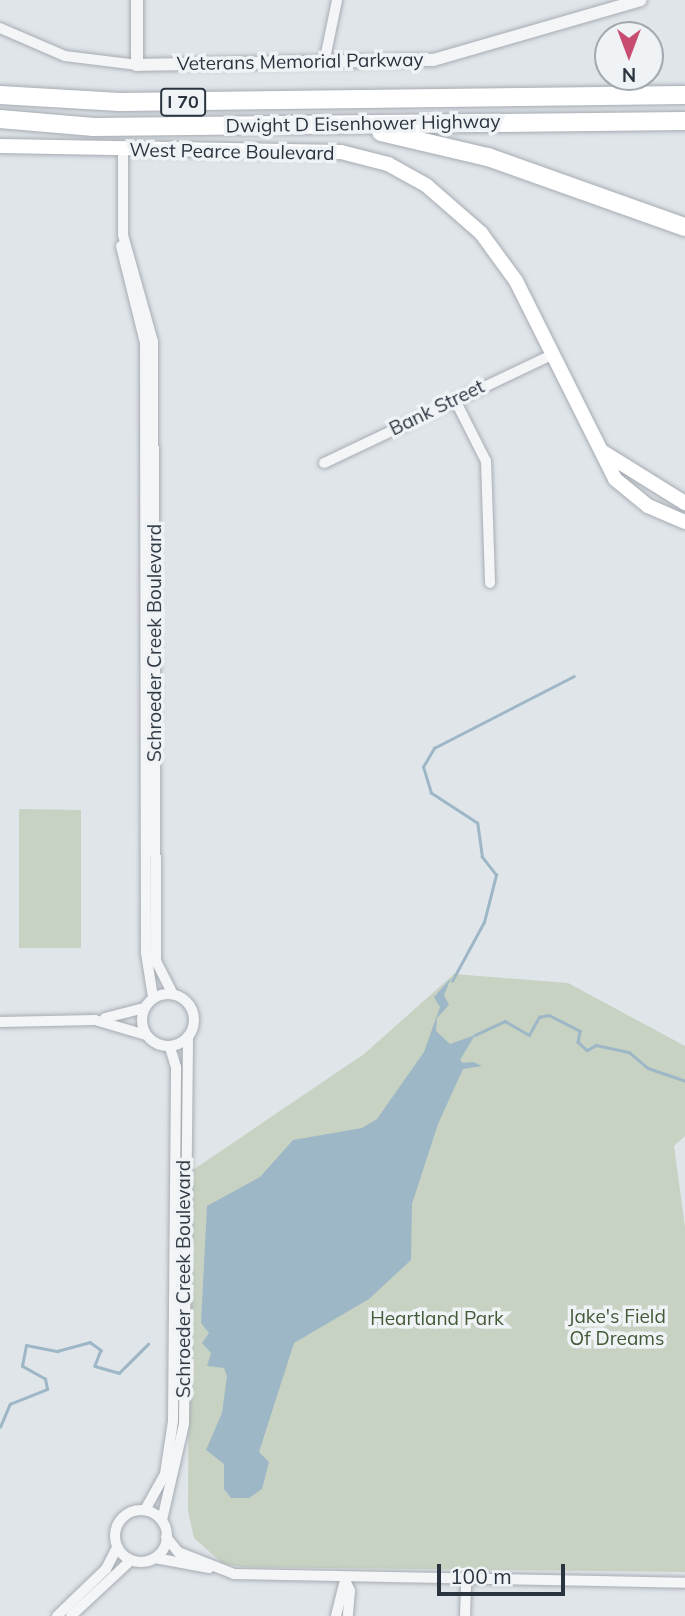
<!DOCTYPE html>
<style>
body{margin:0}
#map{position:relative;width:685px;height:1616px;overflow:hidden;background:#e0e5e9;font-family:Mulish,sans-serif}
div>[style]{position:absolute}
.green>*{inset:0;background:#c8d2c2}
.water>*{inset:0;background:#9db7c7}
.stream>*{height:2.5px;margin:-1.25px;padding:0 1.25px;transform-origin:1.25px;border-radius:1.25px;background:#9db7c7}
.roads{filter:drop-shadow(0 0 2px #a6acb3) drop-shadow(0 0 2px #a6acb3)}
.minor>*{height:10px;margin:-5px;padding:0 5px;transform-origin:5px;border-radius:5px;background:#f3f5f7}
.minor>.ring{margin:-5px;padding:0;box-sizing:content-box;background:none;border:10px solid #f3f5f7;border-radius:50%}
.tertiary>*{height:12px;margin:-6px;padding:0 6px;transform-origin:6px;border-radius:6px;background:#f3f5f7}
.secondary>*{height:14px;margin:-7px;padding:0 7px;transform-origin:7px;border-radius:7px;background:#fff}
.motorway>*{height:18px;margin:-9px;padding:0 9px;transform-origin:9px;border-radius:9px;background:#fff}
span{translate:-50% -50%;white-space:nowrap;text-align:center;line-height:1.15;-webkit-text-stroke:7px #f0f3f6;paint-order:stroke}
.shield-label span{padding:2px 5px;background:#f0f3f6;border:2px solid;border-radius:5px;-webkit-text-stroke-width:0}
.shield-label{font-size:18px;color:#2a343f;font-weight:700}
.street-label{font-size:19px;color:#2a343f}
.park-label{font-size:19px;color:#435a38}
.north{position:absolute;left:594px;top:21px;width:70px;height:70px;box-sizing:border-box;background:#f0f3f6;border:2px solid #a1a7ad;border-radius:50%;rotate:180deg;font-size:19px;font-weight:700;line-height:28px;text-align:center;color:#2a343f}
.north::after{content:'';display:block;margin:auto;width:24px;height:32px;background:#c74c6f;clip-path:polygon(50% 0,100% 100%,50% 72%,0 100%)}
.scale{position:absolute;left:437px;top:1564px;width:128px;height:32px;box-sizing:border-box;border:4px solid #2a343f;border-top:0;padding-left:9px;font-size:21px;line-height:24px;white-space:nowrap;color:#2a343f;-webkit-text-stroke:5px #f0f3f6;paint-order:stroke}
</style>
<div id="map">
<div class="green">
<i style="clip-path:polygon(19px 809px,81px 810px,81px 948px,19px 948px)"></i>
<i style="clip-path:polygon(454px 974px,568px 983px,685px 1046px,685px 1136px,674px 1146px,685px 1227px,685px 1572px,241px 1567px,222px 1563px,194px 1538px,188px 1511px,190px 1172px,364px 1054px)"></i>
</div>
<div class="water">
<i style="clip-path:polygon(451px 978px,444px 995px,449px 1005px,437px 1018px,436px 1031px,450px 1044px,475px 1035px,460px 1060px,463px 1063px,473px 1062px,482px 1066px,463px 1069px,438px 1124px,412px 1204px,411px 1260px,369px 1299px,294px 1343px,259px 1452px,269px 1462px,262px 1489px,249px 1498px,231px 1498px,224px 1489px,224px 1464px,206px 1450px,222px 1413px,227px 1376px,224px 1368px,207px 1366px,211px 1353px,202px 1343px,209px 1333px,201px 1323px,207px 1206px,260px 1177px,293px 1140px,362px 1128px,377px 1119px,424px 1052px,440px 1007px,434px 997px)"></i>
</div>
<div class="stream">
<i style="left:452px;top:981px;width:67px;rotate:-61.5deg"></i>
<i style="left:484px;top:922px;width:49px;rotate:-75.7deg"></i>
<i style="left:496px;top:875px;width:23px;rotate:-128deg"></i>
<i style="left:482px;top:857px;width:34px;rotate:-98deg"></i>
<i style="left:477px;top:823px;width:55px;rotate:-146.9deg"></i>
<i style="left:431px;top:793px;width:27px;rotate:-107deg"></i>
<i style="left:423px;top:767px;width:22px;rotate:-60deg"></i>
<i style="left:434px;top:748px;width:157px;rotate:-27.2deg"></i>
<i style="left:475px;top:1035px;width:33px;rotate:-25deg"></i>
<i style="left:505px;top:1021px;width:28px;rotate:30deg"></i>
<i style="left:529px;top:1035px;width:21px;rotate:-61deg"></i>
<i style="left:539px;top:1017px;width:10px;rotate:-11deg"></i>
<i style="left:549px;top:1015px;width:35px;rotate:27deg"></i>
<i style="left:580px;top:1031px;width:11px;rotate:100deg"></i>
<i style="left:578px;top:1042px;width:12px;rotate:42deg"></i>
<i style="left:587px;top:1050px;width:10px;rotate:-29deg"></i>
<i style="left:596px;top:1045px;width:34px;rotate:12deg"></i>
<i style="left:629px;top:1052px;width:25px;rotate:40deg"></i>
<i style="left:648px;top:1068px;width:39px;rotate:19deg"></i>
<i style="left:0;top:1427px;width:25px;rotate:-67deg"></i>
<i style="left:10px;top:1404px;width:40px;rotate:-22deg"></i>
<i style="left:47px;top:1389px;width:10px;rotate:-101deg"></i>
<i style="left:45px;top:1379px;width:26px;rotate:-151deg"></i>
<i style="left:22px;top:1366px;width:21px;rotate:-79deg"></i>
<i style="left:26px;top:1345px;width:32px;rotate:11deg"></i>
<i style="left:57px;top:1351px;width:34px;rotate:-15deg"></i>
<i style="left:90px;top:1342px;width:14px;rotate:36deg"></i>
<i style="left:101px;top:1350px;width:17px;rotate:111deg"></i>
<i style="left:95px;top:1366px;width:25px;rotate:16deg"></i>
<i style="left:119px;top:1373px;width:41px;rotate:-45deg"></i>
</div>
<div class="roads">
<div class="minor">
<i style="left:0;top:28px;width:71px;rotate:23.3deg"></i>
<i style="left:65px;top:56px;width:73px;rotate:7.1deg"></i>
<i style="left:324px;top:63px;width:64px;rotate:-78.3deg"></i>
<i style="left:123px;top:150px;width:85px;rotate:90deg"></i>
<i style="left:123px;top:235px;width:111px;rotate:74.3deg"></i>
<i style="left:153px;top:342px;width:619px;rotate:89.72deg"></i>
<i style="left:156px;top:961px;width:37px;rotate:63deg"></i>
<i style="left:121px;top:246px;width:100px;rotate:76.1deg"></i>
<i style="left:145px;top:343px;width:610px;rotate:89.91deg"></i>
<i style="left:146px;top:953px;width:45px;rotate:81deg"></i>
<i style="left:455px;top:400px;width:68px;rotate:63.1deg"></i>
<i style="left:486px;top:461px;width:122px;rotate:88.1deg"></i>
<i style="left:324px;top:463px;width:251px;rotate:-25.4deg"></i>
<i class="ring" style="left:142px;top:994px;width:42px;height:42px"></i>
<i style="left:105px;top:1018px;width:40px;rotate:-14.4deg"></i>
<i style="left:0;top:1022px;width:95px;rotate:-1.2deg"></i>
<i style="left:95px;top:1020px;width:53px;rotate:16.4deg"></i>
<i style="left:145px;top:1510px;width:41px;rotate:-60.9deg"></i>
<i style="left:165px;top:1474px;width:54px;rotate:-81.4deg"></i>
<i style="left:173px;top:1421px;width:354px;rotate:-89.5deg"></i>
<i style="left:176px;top:1067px;width:21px;rotate:-107deg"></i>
<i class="ring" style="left:115px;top:1510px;width:42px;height:42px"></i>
<i style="left:162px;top:1520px;width:98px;rotate:-77.1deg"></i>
<i style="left:184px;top:1424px;width:388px;rotate:-89.4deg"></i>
<i style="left:166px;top:1537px;width:19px;rotate:51deg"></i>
<i style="left:178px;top:1552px;width:60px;rotate:21.4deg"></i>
<i style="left:234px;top:1574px;width:451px;rotate:1.1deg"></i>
<i style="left:155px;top:1558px;width:55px;rotate:10.5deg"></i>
<i style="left:344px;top:1578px;width:14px;rotate:65deg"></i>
<i style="left:350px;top:1591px;width:25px;rotate:95deg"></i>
<i style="left:57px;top:1616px;width:68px;rotate:-43.8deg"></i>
<i style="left:106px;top:1569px;width:25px;rotate:-63deg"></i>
<i style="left:71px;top:1616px;width:81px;rotate:-43deg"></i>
<i style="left:336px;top:1616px;width:33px;rotate:-76deg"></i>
<i style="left:465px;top:1616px;width:35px;rotate:-88deg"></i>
</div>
<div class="tertiary">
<i style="left:137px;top:0;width:65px;rotate:90deg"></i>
<i style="left:137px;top:65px;width:296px;rotate:-1deg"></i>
<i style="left:433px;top:60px;width:216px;rotate:-16.1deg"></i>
</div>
<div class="secondary">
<i style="left:0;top:146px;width:341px;rotate:1deg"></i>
<i style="left:341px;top:152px;width:49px;rotate:14.3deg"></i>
<i style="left:388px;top:164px;width:43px;rotate:28.9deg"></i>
<i style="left:426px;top:185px;width:73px;rotate:41.1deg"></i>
<i style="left:481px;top:233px;width:59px;rotate:53.9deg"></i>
<i style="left:516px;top:281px;width:221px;rotate:63.4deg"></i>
<i style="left:615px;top:479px;width:43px;rotate:39.3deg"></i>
<i style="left:648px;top:506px;width:40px;rotate:23.4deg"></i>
<i style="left:603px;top:452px;width:97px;rotate:31.9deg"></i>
</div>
<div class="motorway">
<i style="left:0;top:95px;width:120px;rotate:3.3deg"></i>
<i style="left:120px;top:102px;width:565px;rotate:-0.71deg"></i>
<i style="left:0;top:119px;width:94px;rotate:4.9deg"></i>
<i style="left:94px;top:127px;width:591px;rotate:-0.58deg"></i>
<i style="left:381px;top:132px;width:110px;rotate:13.2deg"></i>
<i style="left:488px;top:157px;width:209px;rotate:19.6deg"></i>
</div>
</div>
<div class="shield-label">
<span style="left:183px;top:102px">I 70</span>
</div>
<div class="street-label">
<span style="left:300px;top:62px;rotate:-1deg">Veterans Memorial Parkway</span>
<span style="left:363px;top:124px;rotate:-1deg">Dwight D Eisenhower Highway</span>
<span style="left:232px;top:152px;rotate:1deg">West Pearce Boulevard</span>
<span style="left:437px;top:408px;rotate:-26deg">Bank Street</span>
<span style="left:155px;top:643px;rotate:-90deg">Schroeder Creek Boulevard</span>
<span style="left:184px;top:1279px;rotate:-90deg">Schroeder Creek Boulevard</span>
</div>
<div class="park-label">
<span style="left:617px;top:1328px">Jake's Field<br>Of Dreams</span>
<span style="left:437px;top:1319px">Heartland Park</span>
</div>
<div class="north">N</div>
<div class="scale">100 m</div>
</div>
